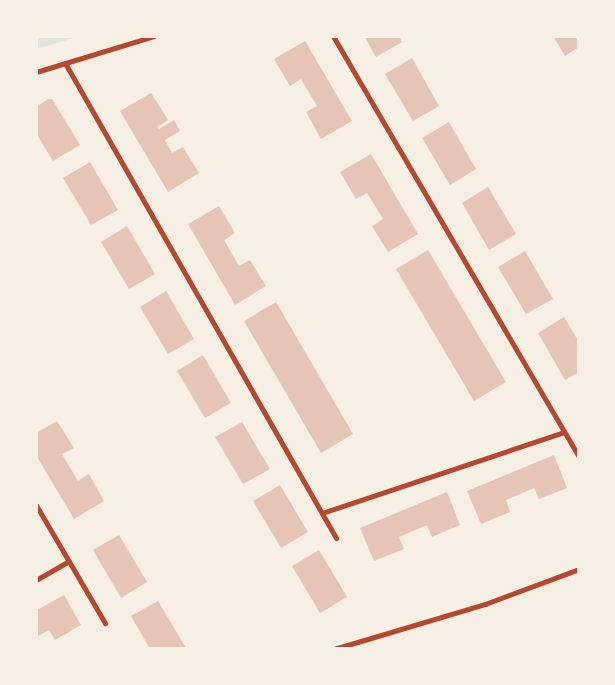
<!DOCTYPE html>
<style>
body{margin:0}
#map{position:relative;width:615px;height:685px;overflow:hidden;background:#f6efe4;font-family:"Alegreya Sans",sans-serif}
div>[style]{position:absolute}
.green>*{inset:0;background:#e2e4dc}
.building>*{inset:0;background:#e6c5b7}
.minor>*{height:5px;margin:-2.5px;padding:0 2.5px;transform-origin:2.5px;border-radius:2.5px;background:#b5482f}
span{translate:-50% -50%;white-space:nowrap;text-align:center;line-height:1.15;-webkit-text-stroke:5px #f6efe4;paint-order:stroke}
.frame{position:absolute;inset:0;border:38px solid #f6efe4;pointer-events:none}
</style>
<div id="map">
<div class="green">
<i style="clip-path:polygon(36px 36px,81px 36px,36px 49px)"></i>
</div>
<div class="building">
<i style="clip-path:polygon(364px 36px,399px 36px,402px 42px,376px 57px)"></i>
<i style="clip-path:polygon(553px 36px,579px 36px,579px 47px,565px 56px)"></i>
<i style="clip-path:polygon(305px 41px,352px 121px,321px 139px,306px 112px,317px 106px,301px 79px,290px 86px,274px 59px)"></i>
<i style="clip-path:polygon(412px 58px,439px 106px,413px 121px,385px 74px)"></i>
<i style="clip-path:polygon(151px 93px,168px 120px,157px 127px,159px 129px,174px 120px,180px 131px,165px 140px,172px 153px,183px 147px,199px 173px,168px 192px,120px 111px)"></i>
<i style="clip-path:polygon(48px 99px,52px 99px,80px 145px,53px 161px,36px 133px,36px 107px)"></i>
<i style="clip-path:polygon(449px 122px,476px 169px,450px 185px,422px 138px)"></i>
<i style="clip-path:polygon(371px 154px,418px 234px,388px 252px,372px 226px,383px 219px,367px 193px,356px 199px,340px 172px)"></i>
<i style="clip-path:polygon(90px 162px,118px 210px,91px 225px,63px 178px)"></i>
<i style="clip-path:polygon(488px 187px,516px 234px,489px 250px,462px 203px)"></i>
<i style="clip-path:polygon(219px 206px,235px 233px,224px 240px,239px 266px,250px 260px,266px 286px,235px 305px,188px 224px)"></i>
<i style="clip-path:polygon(127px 226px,155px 274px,129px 289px,101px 242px)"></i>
<i style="clip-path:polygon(428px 250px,506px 382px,474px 401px,396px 269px)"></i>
<i style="clip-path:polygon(525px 251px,553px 299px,526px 314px,498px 267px)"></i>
<i style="clip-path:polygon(166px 291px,194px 339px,168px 354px,140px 307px)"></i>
<i style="clip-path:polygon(276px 302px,353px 434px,321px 453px,244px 321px)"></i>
<i style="clip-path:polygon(564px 317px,579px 342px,579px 372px,565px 380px,538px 333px)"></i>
<i style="clip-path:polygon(203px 355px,231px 403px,205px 418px,177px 371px)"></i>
<i style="clip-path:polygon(57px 421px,74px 448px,62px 454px,78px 481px,89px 474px,104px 501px,74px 519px,36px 455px,36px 433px)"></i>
<i style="clip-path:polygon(242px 422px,270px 469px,243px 484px,215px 437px)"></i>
<i style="clip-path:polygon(554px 455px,567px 488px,539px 499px,534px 488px,506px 500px,510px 512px,481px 524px,467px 491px)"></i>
<i style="clip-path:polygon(280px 485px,308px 532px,281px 548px,253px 501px)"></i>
<i style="clip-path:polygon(447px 492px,460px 525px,432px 537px,427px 525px,399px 537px,404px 549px,374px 561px,360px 528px)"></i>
<i style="clip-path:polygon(119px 535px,147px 582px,121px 598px,93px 550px)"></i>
<i style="clip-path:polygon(319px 550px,347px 597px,320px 613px,292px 566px)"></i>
<i style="clip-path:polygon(64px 595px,81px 625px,55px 640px,49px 630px,36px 637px,37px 610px)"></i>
<i style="clip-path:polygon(158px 601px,186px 648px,185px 649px,150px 649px,131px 616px)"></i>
</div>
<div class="minor">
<i style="left:333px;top:36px;width:488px;rotate:59.7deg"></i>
<i style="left:65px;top:63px;width:547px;rotate:60.29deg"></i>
<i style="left:36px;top:72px;width:123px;rotate:-17deg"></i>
<i style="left:36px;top:505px;width:137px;rotate:59.7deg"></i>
<i style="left:322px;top:513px;width:255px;rotate:-18.5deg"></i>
<i style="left:36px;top:580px;width:38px;rotate:-30deg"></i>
<i style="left:334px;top:649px;width:158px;rotate:-16.6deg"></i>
<i style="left:485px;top:604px;width:100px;rotate:-20.4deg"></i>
</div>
<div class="frame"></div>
</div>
